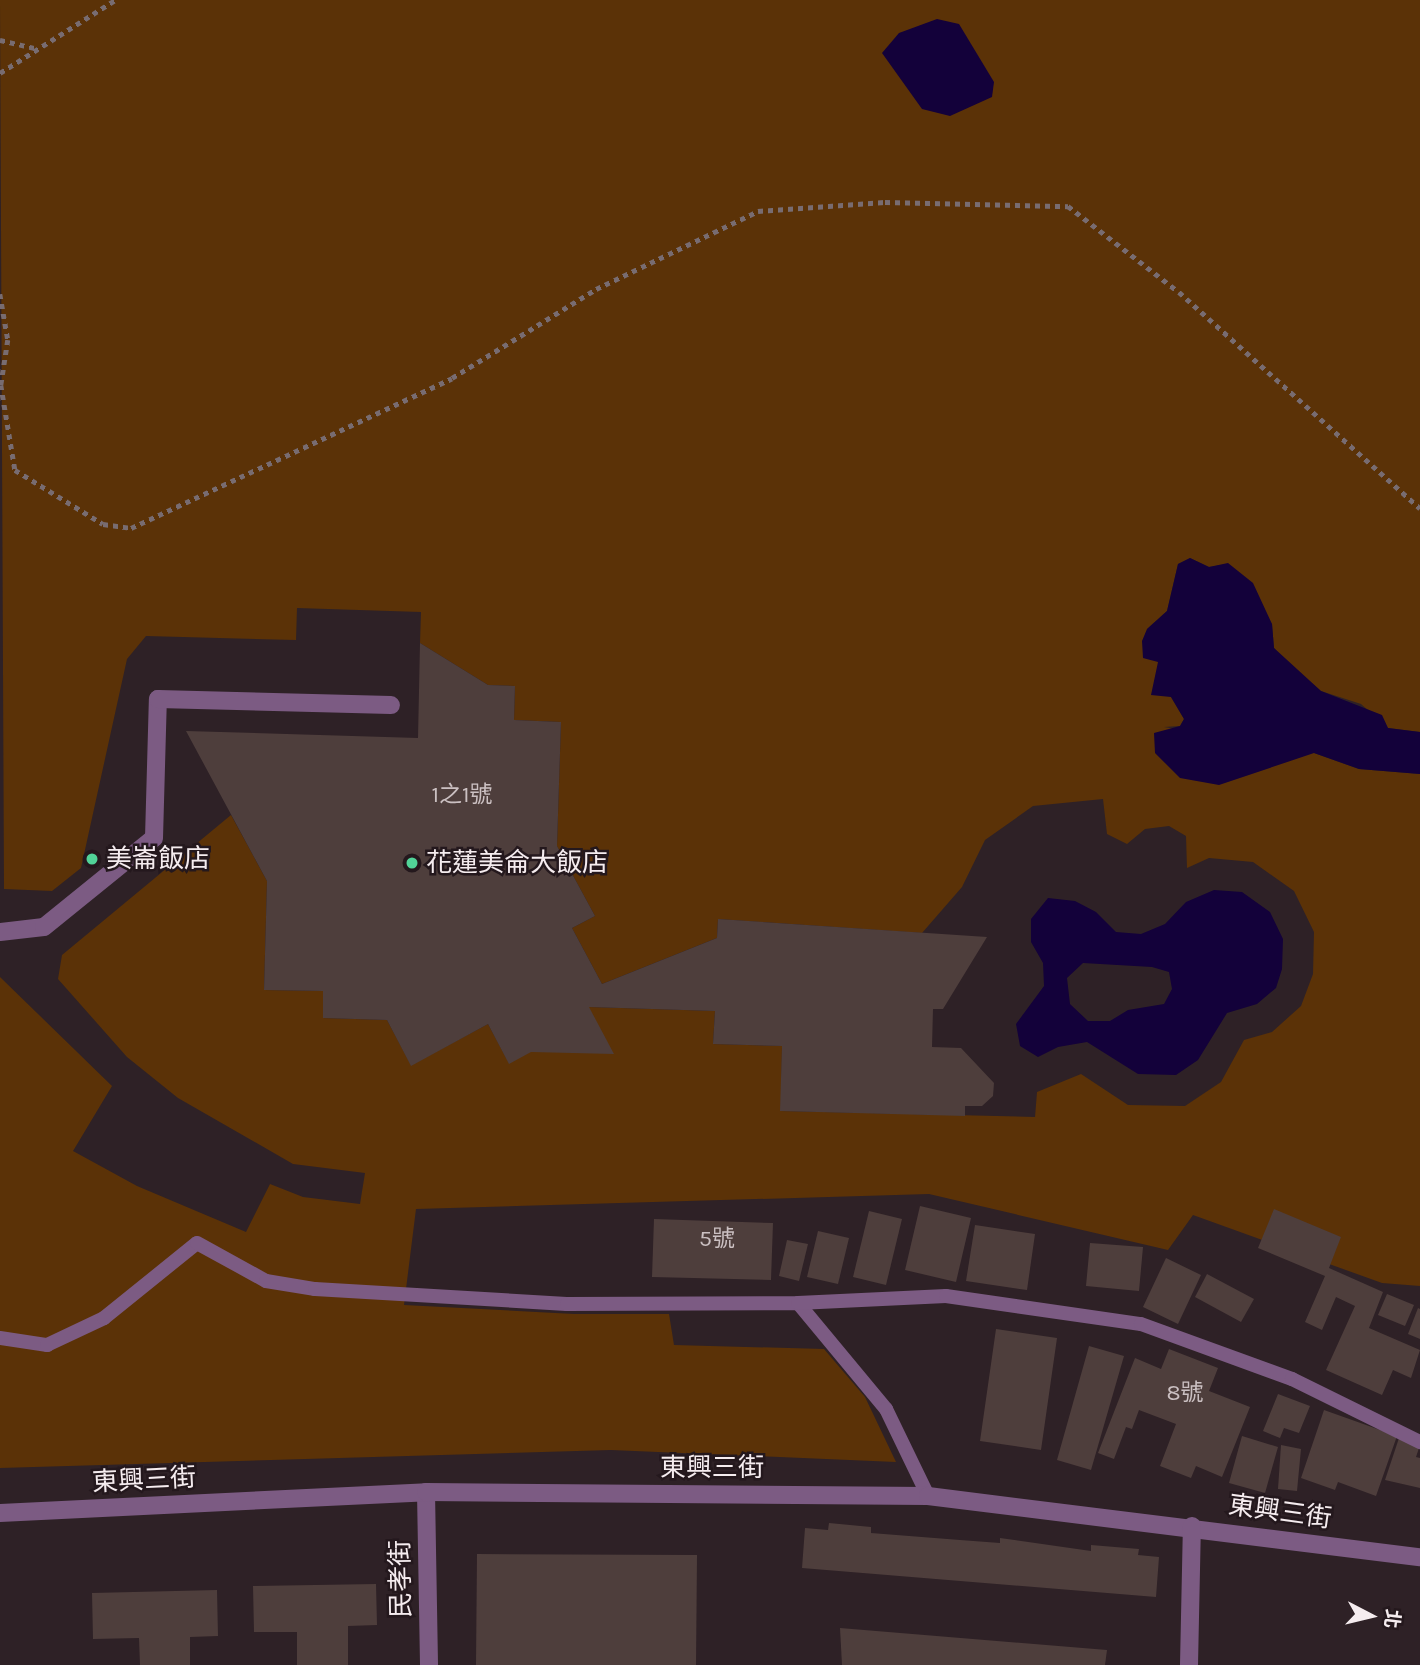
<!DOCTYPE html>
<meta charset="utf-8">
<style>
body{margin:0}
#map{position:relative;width:1420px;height:1665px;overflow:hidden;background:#2e2126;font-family:Karla,"Noto Sans TC",sans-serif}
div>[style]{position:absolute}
.green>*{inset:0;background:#5b3207}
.water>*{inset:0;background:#13013a}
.building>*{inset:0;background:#4e3e3c}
.path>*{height:4.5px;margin-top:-2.25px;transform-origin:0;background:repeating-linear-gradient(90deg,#786c71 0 5px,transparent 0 10px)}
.lane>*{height:14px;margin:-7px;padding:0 7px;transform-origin:7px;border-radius:7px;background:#7c5b83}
.street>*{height:18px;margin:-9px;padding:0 9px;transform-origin:9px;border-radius:9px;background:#7c5b83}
.dots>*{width:19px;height:19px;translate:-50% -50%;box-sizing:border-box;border:4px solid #24181d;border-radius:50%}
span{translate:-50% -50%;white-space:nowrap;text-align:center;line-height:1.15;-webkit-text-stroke:5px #24181d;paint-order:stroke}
.number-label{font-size:23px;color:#cbc0c2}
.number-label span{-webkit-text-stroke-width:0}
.poi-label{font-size:26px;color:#f5ecef}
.left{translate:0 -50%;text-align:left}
.street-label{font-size:26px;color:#f5ecef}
.north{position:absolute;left:1336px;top:1581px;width:70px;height:70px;-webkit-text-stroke:5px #24181d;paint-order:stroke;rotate:97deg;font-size:19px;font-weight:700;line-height:28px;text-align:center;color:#f5ecef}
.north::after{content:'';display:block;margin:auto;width:24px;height:32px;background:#f5ecef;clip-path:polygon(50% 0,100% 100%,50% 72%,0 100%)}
</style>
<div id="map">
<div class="green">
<i style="clip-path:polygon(0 0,1420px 0,1420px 732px,1388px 728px,1361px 704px,1321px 691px,1289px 665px,1274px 648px,1272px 624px,1228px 564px,1209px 567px,1190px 558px,1178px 564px,1167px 611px,1147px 629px,1171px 697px,1184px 719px,1180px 726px,1164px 727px,1314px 753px,1359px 769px,1420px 774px,1420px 1286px,1382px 1283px,1193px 1215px,1168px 1250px,929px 1194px,416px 1209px,404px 1305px,574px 1314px,669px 1314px,674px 1345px,824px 1349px,865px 1397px,896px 1462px,611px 1450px,0 1468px,0 977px,112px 1086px,73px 1151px,137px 1186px,246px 1232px,270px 1184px,303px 1197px,360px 1204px,365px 1173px,293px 1164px,178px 1098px,127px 1057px,58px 979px,62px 955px,231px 815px,267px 881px,264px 990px,323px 991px,323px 1018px,387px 1020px,411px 1065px,488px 1024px,509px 1063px,589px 1007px,715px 1011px,713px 1044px,782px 1046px,781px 1111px,1035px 1117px,1037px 1092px,1081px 1074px,1128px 1105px,1185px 1106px,1221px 1082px,1244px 1040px,1272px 1032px,1301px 1006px,1313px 974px,1314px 932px,1294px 891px,1253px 862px,1209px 858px,1187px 868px,1186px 836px,1169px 826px,1145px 829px,1127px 844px,1107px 834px,1103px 799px,1033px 806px,985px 840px,962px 887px,922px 933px,718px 919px,717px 938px,602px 984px,572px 928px,595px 916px,557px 846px,561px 722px,514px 720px,515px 686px,488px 685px,420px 643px,421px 612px,297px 608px,296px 640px,146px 636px,127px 659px,81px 868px,52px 891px,4px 889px)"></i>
</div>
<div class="water">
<i style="clip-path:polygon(937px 19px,959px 24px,994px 82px,992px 97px,950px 116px,922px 109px,882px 53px,899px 33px)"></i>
<i style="clip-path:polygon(1190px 558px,1209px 567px,1228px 563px,1253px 583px,1272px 624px,1274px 648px,1321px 691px,1382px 715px,1388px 728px,1420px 732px,1420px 774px,1359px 769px,1314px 753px,1219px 785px,1180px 778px,1155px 753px,1154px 733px,1180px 726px,1184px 719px,1171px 697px,1151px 695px,1158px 662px,1143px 658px,1142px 641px,1147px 629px,1167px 611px,1178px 564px)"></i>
<i style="clip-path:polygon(evenodd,1214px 890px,1242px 892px,1270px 912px,1283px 939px,1282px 969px,1276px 988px,1257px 1004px,1227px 1013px,1198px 1060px,1176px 1075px,1138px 1074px,1087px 1042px,1058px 1047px,1038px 1057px,1020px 1046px,1016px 1024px,1044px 986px,1043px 963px,1031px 942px,1031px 919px,1048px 898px,1075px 901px,1096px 912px,1116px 932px,1141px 934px,1165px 924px,1186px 902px,1214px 890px,1083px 963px,1152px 967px,1169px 972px,1172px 989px,1164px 1004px,1128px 1010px,1110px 1021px,1088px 1021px,1070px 1004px,1067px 978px,1083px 963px)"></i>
</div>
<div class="building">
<i style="clip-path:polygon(420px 643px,488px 685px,515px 686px,514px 720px,561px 722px,557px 846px,595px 916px,572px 928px,602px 984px,717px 938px,718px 919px,987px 937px,943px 1009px,933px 1009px,932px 1047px,961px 1048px,994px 1083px,993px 1096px,982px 1106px,965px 1106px,965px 1116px,780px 1111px,782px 1046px,713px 1044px,715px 1011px,589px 1007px,614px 1054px,531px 1052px,509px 1064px,488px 1024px,411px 1066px,387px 1020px,323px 1018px,323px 991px,264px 990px,267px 881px,186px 731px,418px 738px)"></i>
<i style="clip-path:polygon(920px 1206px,971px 1218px,956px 1282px,905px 1270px)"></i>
<i style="clip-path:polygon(1274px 1209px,1341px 1237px,1329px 1268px,1383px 1292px,1369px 1328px,1420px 1350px,1411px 1378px,1393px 1370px,1382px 1395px,1326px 1370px,1355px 1306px,1336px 1297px,1322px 1330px,1305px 1322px,1325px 1276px,1258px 1248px)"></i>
<i style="clip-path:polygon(869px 1211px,902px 1219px,886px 1285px,853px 1277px)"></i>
<i style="clip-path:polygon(654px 1219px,773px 1223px,771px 1280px,652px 1277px)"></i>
<i style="clip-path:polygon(975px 1225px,1035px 1234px,1027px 1290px,966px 1281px)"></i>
<i style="clip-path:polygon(818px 1231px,849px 1238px,838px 1284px,807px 1277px)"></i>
<i style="clip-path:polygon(787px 1240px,808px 1244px,799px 1281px,779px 1276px)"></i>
<i style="clip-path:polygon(1090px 1243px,1143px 1247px,1139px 1291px,1086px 1286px)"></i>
<i style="clip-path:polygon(1166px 1258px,1201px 1275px,1178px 1324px,1143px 1307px)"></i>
<i style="clip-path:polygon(1207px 1274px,1254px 1299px,1241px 1322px,1195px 1297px)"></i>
<i style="clip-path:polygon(1387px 1294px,1414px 1305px,1405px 1326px,1378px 1315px)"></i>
<i style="clip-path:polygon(1418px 1308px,1420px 1309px,1420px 1339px,1408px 1334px)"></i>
<i style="clip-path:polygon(996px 1329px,1057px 1338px,1041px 1450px,980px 1441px)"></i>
<i style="clip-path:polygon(1089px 1346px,1124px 1356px,1091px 1470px,1057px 1460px)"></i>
<i style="clip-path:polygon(1169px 1349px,1218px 1368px,1209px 1391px,1250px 1407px,1222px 1477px,1196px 1466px,1191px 1478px,1160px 1466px,1176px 1424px,1139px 1410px,1132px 1429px,1126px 1427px,1114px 1459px,1098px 1453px,1135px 1358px,1161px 1369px)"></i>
<i style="clip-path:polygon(1278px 1394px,1310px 1406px,1299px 1433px,1284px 1428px,1280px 1438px,1263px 1431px)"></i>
<i style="clip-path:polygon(1324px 1410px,1397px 1436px,1376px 1496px,1338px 1482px,1335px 1490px,1301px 1478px)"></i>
<i style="clip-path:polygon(1242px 1436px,1278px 1447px,1265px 1493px,1229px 1483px)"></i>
<i style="clip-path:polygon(1399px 1438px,1420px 1445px,1416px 1457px,1420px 1458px,1420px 1488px,1385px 1480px)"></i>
<i style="clip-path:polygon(1281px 1445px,1301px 1449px,1297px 1491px,1278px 1489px)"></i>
<i style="clip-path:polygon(829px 1523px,871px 1527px,871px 1533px,960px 1540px,1000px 1543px,1000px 1538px,1091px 1551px,1091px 1545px,1139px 1549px,1138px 1555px,1159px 1557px,1156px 1597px,802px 1568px,805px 1528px,828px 1530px)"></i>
<i style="clip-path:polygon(477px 1554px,697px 1555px,696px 1665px,476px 1665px)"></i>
<i style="clip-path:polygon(376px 1584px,377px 1625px,348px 1626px,348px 1665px,297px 1665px,297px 1632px,254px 1632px,253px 1586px)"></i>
<i style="clip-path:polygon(217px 1590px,218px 1636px,190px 1637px,190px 1665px,140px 1665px,139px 1638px,93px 1639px,92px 1593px)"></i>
<i style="clip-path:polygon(840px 1628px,1107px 1650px,1105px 1665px,842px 1665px)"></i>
</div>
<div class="path">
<i style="left:0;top:40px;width:37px;rotate:13deg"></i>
<i style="left:0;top:73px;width:136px;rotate:-32.4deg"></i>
<i style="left:0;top:294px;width:47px;rotate:80.1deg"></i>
<i style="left:8px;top:340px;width:46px;rotate:98.8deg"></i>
<i style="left:1px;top:385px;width:86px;rotate:80.6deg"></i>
<i style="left:15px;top:470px;width:103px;rotate:31.5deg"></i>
<i style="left:103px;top:524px;width:28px;rotate:8deg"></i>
<i style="left:131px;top:528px;width:354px;rotate:-25deg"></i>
<i style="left:452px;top:378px;width:169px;rotate:-31.7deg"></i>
<i style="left:596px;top:289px;width:180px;rotate:-25.7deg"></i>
<i style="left:758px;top:211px;width:127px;rotate:-4.1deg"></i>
<i style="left:885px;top:202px;width:183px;rotate:1.3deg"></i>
<i style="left:1068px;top:206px;width:140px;rotate:37.8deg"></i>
<i style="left:1179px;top:292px;width:324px;rotate:41.9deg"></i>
</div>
<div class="lane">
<i style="left:798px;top:1303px;width:138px;rotate:50.3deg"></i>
<i style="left:886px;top:1409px;width:97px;rotate:64.2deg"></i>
<i style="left:0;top:1338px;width:48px;rotate:8.5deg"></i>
<i style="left:47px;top:1345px;width:63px;rotate:-25.3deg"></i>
<i style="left:104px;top:1318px;width:119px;rotate:-38.9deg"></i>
<i style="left:197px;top:1243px;width:79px;rotate:28.8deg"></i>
<i style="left:266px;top:1281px;width:50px;rotate:9.3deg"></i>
<i style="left:315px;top:1289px;width:252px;rotate:3.4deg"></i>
<i style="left:567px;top:1304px;width:231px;rotate:-0.2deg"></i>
<i style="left:798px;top:1303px;width:148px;rotate:-2.7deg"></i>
<i style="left:946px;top:1296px;width:197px;rotate:8.2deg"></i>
<i style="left:1141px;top:1324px;width:161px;rotate:20deg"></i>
<i style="left:1292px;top:1379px;width:143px;rotate:26.2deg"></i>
</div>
<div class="street">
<i style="left:0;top:932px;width:44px;rotate:-6.5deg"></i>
<i style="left:44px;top:927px;width:141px;rotate:-39deg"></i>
<i style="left:154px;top:838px;width:139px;rotate:-88.4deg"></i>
<i style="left:158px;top:699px;width:233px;rotate:1.5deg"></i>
<i style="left:426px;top:1492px;width:173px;rotate:89deg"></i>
<i style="left:0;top:1513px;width:427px;rotate:-2.8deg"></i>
<i style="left:426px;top:1492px;width:502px;rotate:0.46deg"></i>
<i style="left:928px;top:1496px;width:496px;rotate:7.1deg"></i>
<i style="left:1189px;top:1665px;width:139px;rotate:-88.8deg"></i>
</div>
<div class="dots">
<i style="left:92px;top:859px;background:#51d398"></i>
<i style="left:412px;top:863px;background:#51d398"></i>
</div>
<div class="number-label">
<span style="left:462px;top:795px">1之1號</span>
<span style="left:717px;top:1239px">5號</span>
<span style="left:1185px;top:1393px">8號</span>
</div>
<div class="poi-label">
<span class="left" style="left:106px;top:859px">美崙飯店</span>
<span class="left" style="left:426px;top:863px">花蓮美侖大飯店</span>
</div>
<div class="street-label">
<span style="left:712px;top:1468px">東興三街</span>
<span style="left:144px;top:1480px;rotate:-3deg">東興三街</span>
<span style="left:1280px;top:1512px;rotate:8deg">東興三街</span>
<span style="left:401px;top:1579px;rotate:-91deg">民孝街</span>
</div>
<div class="north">北</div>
</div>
